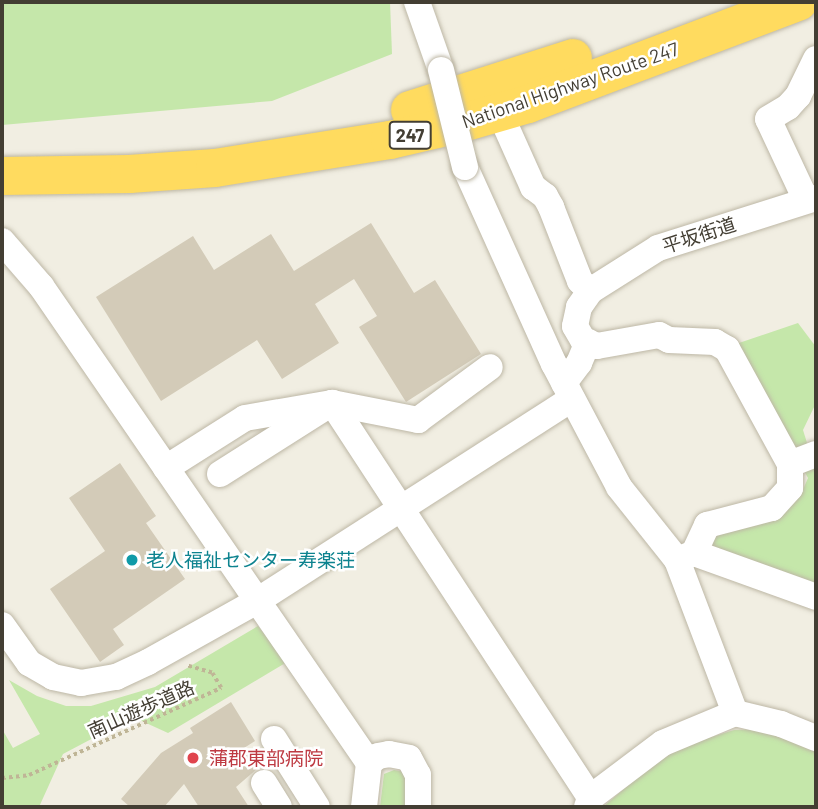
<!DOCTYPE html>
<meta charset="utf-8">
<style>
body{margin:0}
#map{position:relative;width:818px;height:809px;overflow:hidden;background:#f1eee2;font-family:Barlow,"Noto Sans JP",sans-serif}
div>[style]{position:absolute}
.green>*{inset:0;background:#c5e7aa}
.building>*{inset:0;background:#d3cbb8}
.path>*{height:3.5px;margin-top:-1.75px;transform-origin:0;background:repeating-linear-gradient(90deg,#bfb596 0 3.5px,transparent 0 7px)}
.roads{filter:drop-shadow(0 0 2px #bdb7a5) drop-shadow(0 0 2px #bdb7a5)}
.minor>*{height:26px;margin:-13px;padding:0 13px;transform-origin:13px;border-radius:13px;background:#fff}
.highway>*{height:38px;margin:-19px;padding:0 19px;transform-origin:19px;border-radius:19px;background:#ffdb5f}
.bridges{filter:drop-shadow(0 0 2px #bdb7a5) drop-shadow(0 0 2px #bdb7a5)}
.minor-bridge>*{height:26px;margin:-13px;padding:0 13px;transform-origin:13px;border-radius:13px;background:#fff}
.dots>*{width:19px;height:19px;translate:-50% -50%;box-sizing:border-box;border:4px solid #fff;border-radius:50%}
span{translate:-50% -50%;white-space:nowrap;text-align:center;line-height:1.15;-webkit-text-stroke:5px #fff;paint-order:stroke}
.shield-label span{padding:2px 5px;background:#fff;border:2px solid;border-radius:5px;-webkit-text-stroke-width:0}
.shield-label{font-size:18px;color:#433e33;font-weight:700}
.street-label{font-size:19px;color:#433e33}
.culture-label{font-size:19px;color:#0d838f}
.left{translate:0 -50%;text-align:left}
.health-label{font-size:19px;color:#be3a42}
.frame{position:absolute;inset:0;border:4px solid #433e33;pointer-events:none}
</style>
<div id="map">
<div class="green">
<i style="clip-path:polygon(2px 2px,390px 2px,392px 54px,272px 101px,2px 125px)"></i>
<i style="clip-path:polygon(798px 323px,816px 347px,816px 403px,803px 430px,813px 462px,816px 461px,816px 589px,715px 549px,711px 545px,712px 536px,801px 494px,808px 478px,736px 344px)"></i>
<i style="clip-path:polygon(258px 626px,287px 662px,168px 733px,133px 717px,63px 754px,39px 807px,2px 807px,2px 729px,13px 748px,40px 734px,9px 680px,37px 696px,66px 706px,91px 706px,155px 687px)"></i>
<i style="clip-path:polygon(766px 729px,816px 750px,816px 807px,603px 807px,669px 750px,734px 730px)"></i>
<i style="clip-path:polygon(394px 770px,405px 772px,407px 807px,380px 807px,384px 774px)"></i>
</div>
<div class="building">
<i style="clip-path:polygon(371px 223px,414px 293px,435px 280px,481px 354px,406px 402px,359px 327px,377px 316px,354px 279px,315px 304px,339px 343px,282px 379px,257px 340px,161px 401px,96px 297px,193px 236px,214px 270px,271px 234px,294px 271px)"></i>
<i style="clip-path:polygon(120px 463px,156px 516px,146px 523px,185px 579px,113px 629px,124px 645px,100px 662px,50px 589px,105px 551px,69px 498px)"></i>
<i style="clip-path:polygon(231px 702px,255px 741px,244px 748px,257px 769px,236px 787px,249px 807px,199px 807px,184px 784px,164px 807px,130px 807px,121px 799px,161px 753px,193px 733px,190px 728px)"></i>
</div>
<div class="path">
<i style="left:2px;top:778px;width:27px;rotate:-6deg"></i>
<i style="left:29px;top:775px;width:211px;rotate:-24.4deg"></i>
<i style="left:221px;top:688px;width:17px;rotate:-121deg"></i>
<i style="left:212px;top:673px;width:25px;rotate:-164deg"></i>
</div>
<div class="roads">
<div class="minor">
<i style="left:417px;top:2px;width:72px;rotate:70.6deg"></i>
<i style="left:507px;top:129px;width:64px;rotate:65.9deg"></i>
<i style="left:533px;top:187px;width:15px;rotate:37deg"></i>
<i style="left:545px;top:196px;width:13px;rotate:61deg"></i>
<i style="left:551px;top:207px;width:79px;rotate:68.6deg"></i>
<i style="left:580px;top:281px;width:14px;rotate:45deg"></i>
<i style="left:465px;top:167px;width:216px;rotate:65.7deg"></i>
<i style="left:554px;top:364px;width:139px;rotate:62.1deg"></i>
<i style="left:619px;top:487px;width:93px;rotate:51.5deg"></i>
<i style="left:677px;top:560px;width:164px;rotate:69.2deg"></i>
<i style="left:806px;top:200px;width:89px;rotate:-115.1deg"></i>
<i style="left:768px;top:119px;width:23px;rotate:-31deg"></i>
<i style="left:788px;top:107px;width:15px;rotate:-48deg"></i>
<i style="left:798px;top:96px;width:41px;rotate:-64.1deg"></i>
<i style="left:2px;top:241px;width:60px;rotate:49.1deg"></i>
<i style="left:41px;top:286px;width:579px;rotate:55.49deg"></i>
<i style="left:369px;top:763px;width:44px;rotate:96.5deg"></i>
<i style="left:564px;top:383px;width:25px;rotate:-53deg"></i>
<i style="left:579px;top:363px;width:23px;rotate:-67deg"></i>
<i style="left:790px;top:464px;width:28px;rotate:-21deg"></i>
<i style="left:166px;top:468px;width:93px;rotate:-32.3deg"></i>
<i style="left:245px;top:418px;width:88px;rotate:-9.8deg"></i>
<i style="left:332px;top:403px;width:472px;rotate:56.8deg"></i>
<i style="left:220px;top:474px;width:133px;rotate:-32.4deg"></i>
<i style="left:332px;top:403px;width:88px;rotate:11.2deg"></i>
<i style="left:418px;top:420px;width:89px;rotate:-36.4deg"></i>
<i style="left:694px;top:553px;width:130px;rotate:19.8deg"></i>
<i style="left:677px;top:560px;width:18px;rotate:-22deg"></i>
<i style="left:694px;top:553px;width:31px;rotate:-65deg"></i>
<i style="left:707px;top:525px;width:67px;rotate:-14.7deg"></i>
<i style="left:772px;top:508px;width:27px;rotate:-48deg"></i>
<i style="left:790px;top:488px;width:24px;rotate:-90deg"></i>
<i style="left:790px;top:464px;width:131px;rotate:-118.7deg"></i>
<i style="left:727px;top:349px;width:14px;rotate:-150deg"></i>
<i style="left:715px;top:342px;width:46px;rotate:-177.5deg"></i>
<i style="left:669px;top:340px;width:11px;rotate:-153deg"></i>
<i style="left:659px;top:335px;width:63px;rotate:169.9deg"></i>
<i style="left:597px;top:346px;width:15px;rotate:-157deg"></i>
<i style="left:583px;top:340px;width:16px;rotate:-120deg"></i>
<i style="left:575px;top:326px;width:19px;rotate:-78deg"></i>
<i style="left:579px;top:307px;width:19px;rotate:-55deg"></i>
<i style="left:590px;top:291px;width:80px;rotate:-32.3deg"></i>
<i style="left:658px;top:248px;width:166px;rotate:-17.6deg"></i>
<i style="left:2px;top:625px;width:47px;rotate:54.6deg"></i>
<i style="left:29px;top:663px;width:28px;rotate:30deg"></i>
<i style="left:53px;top:677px;width:29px;rotate:12deg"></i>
<i style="left:81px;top:683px;width:36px;rotate:-10deg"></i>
<i style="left:116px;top:677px;width:35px;rotate:-25deg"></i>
<i style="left:148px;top:662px;width:125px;rotate:-29.2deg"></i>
<i style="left:257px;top:601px;width:374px;rotate:-32.7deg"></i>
<i style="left:274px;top:739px;width:80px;rotate:57.7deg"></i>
<i style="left:369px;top:763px;width:11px;rotate:-38deg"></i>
<i style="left:378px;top:756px;width:11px;rotate:-10deg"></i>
<i style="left:389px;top:754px;width:20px;rotate:11deg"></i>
<i style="left:409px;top:758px;width:19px;rotate:62deg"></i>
<i style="left:418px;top:775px;width:32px;rotate:90deg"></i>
<i style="left:264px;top:783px;width:28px;rotate:58deg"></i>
<i style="left:587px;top:807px;width:9px;rotate:-72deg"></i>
<i style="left:590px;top:798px;width:91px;rotate:-37deg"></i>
<i style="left:663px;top:743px;width:78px;rotate:-22.6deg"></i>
<i style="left:735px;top:713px;width:47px;rotate:13.4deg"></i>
<i style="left:781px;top:724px;width:38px;rotate:22deg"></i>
</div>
<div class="highway">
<i style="left:410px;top:110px;width:171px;rotate:-17.7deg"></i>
<i style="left:2px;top:176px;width:127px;rotate:-0.9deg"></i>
<i style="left:129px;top:174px;width:86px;rotate:-4deg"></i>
<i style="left:215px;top:168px;width:177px;rotate:-9.1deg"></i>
<i style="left:390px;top:140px;width:71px;rotate:-13.1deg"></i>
<i style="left:459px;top:124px;width:72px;rotate:-16.2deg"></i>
<i style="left:528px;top:104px;width:289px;rotate:-20.7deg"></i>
</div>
</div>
<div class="bridges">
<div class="minor-bridge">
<i style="left:441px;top:70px;width:100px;rotate:76.1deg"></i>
</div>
</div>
<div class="dots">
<i style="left:132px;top:560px;background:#0f9aa8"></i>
<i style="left:193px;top:758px;background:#e0444e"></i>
</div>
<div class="shield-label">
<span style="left:410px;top:135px">247</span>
</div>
<div class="street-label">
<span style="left:570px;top:85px;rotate:-19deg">National Highway Route 247</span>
<span style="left:699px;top:235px;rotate:-18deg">平坂街道</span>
<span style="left:141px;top:709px;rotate:-24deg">南山遊歩道路</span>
</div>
<div class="culture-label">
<span class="left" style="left:146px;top:560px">老人福祉センター寿楽荘</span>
</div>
<div class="health-label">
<span class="left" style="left:209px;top:758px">蒲郡東部病院</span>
</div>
<div class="frame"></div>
</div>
